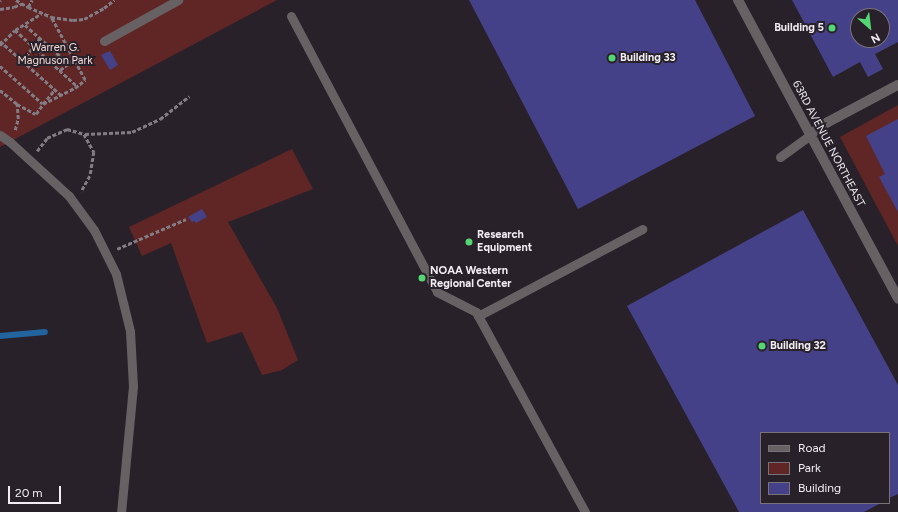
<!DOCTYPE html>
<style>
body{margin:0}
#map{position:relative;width:898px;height:512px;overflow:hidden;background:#28212a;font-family:Figtree,sans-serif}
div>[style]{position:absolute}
.green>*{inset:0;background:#602625}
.stream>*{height:5.5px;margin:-2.75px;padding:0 2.75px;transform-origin:2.75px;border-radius:2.75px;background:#21649e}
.building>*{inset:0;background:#454188}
.path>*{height:2.5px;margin-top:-1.25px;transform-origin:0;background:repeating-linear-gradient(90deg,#827c84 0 4px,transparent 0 6px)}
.lane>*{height:9px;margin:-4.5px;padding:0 4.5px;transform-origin:4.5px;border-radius:4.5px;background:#676164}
.street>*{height:10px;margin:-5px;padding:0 5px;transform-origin:5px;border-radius:5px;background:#676164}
.dots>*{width:11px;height:11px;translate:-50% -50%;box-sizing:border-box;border:2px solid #28212a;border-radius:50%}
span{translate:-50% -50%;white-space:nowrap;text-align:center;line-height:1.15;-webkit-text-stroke:4px #28212a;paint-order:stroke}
.poi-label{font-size:11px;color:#f1edf3;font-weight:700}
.right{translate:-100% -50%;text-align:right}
.left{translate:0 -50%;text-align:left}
.park-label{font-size:11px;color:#f6dcda}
.street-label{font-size:11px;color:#f1edf3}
.legend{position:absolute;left:760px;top:432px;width:130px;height:72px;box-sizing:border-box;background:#28212a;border:1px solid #78737a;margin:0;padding:5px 7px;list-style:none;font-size:12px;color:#f1edf3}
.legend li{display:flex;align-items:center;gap:8px;height:20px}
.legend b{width:20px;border:1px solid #78737a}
.north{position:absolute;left:850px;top:8px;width:40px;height:40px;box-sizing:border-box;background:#28212a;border:1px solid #78737a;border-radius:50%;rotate:152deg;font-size:11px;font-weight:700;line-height:16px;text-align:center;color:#f1edf3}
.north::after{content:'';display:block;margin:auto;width:14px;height:18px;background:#54d672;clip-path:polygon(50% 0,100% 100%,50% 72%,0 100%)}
.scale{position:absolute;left:8px;top:486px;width:53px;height:18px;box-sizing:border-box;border:2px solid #f1edf3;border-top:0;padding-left:5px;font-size:12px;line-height:14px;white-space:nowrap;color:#f1edf3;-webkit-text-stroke:3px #28212a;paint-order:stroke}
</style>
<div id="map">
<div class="green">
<i style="clip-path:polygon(0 0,277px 0,0 147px)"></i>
<i style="clip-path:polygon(898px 105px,898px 246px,840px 137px)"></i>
<i style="clip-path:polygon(292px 149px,313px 189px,228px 222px,277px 308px,298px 360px,282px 370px,262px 375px,242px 332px,207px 343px,171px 243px,142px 256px,129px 227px)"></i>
</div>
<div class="stream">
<i style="left:0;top:336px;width:45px;rotate:-5.1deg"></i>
</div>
<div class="building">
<i style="clip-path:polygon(469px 0,695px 0,755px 116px,578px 209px)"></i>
<i style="clip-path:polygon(evenodd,792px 0,898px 0,898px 42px,875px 54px,883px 69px,868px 77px,860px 62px,833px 77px,792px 0,858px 16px,882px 16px,882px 40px,858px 40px,858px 16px)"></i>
<i style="clip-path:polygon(110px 51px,118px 65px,110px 70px,101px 55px)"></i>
<i style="clip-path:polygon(898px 119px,898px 212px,879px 177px,885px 174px,866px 136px)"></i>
<i style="clip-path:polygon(202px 209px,207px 217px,196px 223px,194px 221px,192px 222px,188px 217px)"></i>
<i style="clip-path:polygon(803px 210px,898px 385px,898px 494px,889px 498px,889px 433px,761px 433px,761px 503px,881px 503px,864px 512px,739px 512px,627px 306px)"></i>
</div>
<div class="path">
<i style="left:16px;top:0;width:14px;rotate:30deg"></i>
<i style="left:28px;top:7px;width:25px;rotate:23deg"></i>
<i style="left:51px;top:17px;width:22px;rotate:8deg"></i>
<i style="left:73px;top:20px;width:11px;rotate:-5deg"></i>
<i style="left:84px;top:19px;width:23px;rotate:-29deg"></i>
<i style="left:104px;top:8px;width:13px;rotate:-39deg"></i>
<i style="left:0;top:1px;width:1px;rotate:-45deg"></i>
<i style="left:28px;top:7px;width:8px;rotate:-60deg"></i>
<i style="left:0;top:9px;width:14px;rotate:-8deg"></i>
<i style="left:14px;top:7px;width:8px;rotate:-23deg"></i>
<i style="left:25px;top:25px;width:56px;rotate:41.4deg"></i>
<i style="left:15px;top:30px;width:84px;rotate:42.1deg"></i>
<i style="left:0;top:41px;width:81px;rotate:41.5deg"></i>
<i style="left:0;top:45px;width:21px;rotate:-45deg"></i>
<i style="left:15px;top:30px;width:31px;rotate:-32deg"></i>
<i style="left:54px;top:50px;width:13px;rotate:-27deg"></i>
<i style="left:22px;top:61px;width:29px;rotate:-52deg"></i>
<i style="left:0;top:66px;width:57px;rotate:41.5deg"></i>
<i style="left:43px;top:104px;width:19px;rotate:-51deg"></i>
<i style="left:60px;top:70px;width:18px;rotate:-38deg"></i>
<i style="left:0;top:90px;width:22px;rotate:39deg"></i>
<i style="left:17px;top:104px;width:21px;rotate:28deg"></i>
<i style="left:36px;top:114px;width:12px;rotate:-55deg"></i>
<i style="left:43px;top:104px;width:36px;rotate:-27deg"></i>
<i style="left:75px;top:88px;width:13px;rotate:-39deg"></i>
<i style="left:85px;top:80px;width:72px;rotate:-118.4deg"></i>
<i style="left:15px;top:130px;width:11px;rotate:-75deg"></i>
<i style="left:18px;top:119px;width:15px;rotate:-94deg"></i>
<i style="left:85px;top:134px;width:47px;rotate:-2.4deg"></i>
<i style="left:132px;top:132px;width:31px;rotate:-25deg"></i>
<i style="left:160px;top:119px;width:37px;rotate:-38deg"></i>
<i style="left:37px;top:151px;width:16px;rotate:-52deg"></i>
<i style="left:47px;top:138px;width:22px;rotate:-24deg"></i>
<i style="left:67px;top:129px;width:18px;rotate:16deg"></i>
<i style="left:84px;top:134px;width:21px;rotate:61deg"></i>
<i style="left:94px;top:152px;width:24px;rotate:99deg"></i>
<i style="left:90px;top:176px;width:18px;rotate:119deg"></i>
<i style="left:117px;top:249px;width:75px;rotate:-23.5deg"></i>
</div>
<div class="lane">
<i style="left:291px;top:16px;width:312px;rotate:62.1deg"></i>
<i style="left:437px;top:292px;width:44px;rotate:27.1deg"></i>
<i style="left:476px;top:312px;width:228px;rotate:61.4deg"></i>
<i style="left:104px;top:41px;width:85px;rotate:-29deg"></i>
<i style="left:0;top:135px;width:12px;rotate:35deg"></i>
<i style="left:10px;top:142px;width:80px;rotate:42.5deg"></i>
<i style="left:69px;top:196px;width:42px;rotate:53.7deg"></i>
<i style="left:94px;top:230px;width:49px;rotate:63.4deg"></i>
<i style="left:116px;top:274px;width:59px;rotate:76.2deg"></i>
<i style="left:130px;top:331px;width:55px;rotate:86.9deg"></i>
<i style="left:133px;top:386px;width:127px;rotate:95.4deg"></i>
<i style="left:780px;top:157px;width:37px;rotate:-36deg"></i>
<i style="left:478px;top:316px;width:186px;rotate:-27.9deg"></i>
</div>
<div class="street">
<i style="left:738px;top:0;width:339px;rotate:61.8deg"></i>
<i style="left:810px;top:135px;width:22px;rotate:-36deg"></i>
<i style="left:828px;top:122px;width:79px;rotate:-27.9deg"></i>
</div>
<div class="dots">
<i style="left:832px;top:28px;background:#54d672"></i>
<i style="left:612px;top:58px;background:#54d672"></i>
<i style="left:469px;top:242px;background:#54d672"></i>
<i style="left:422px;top:278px;background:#54d672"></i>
<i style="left:762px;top:346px;background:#54d672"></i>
</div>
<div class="poi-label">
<span class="right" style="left:824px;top:28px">Building 5</span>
<span class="left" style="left:620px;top:58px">Building 33</span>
<span class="left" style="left:477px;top:242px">Research<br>Equipment</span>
<span class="left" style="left:430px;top:278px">NOAA Western<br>Regional Center</span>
<span class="left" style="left:770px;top:346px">Building 32</span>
</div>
<div class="park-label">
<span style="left:55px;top:55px">Warren G.<br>Magnuson Park</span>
</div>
<div class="street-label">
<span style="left:828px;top:144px;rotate:62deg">63RD AVENUE NORTHEAST</span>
</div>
<ul class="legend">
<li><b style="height:5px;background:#676164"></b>Road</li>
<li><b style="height:11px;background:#602625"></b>Park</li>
<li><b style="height:11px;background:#454188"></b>Building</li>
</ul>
<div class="north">N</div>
<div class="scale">20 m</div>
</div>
